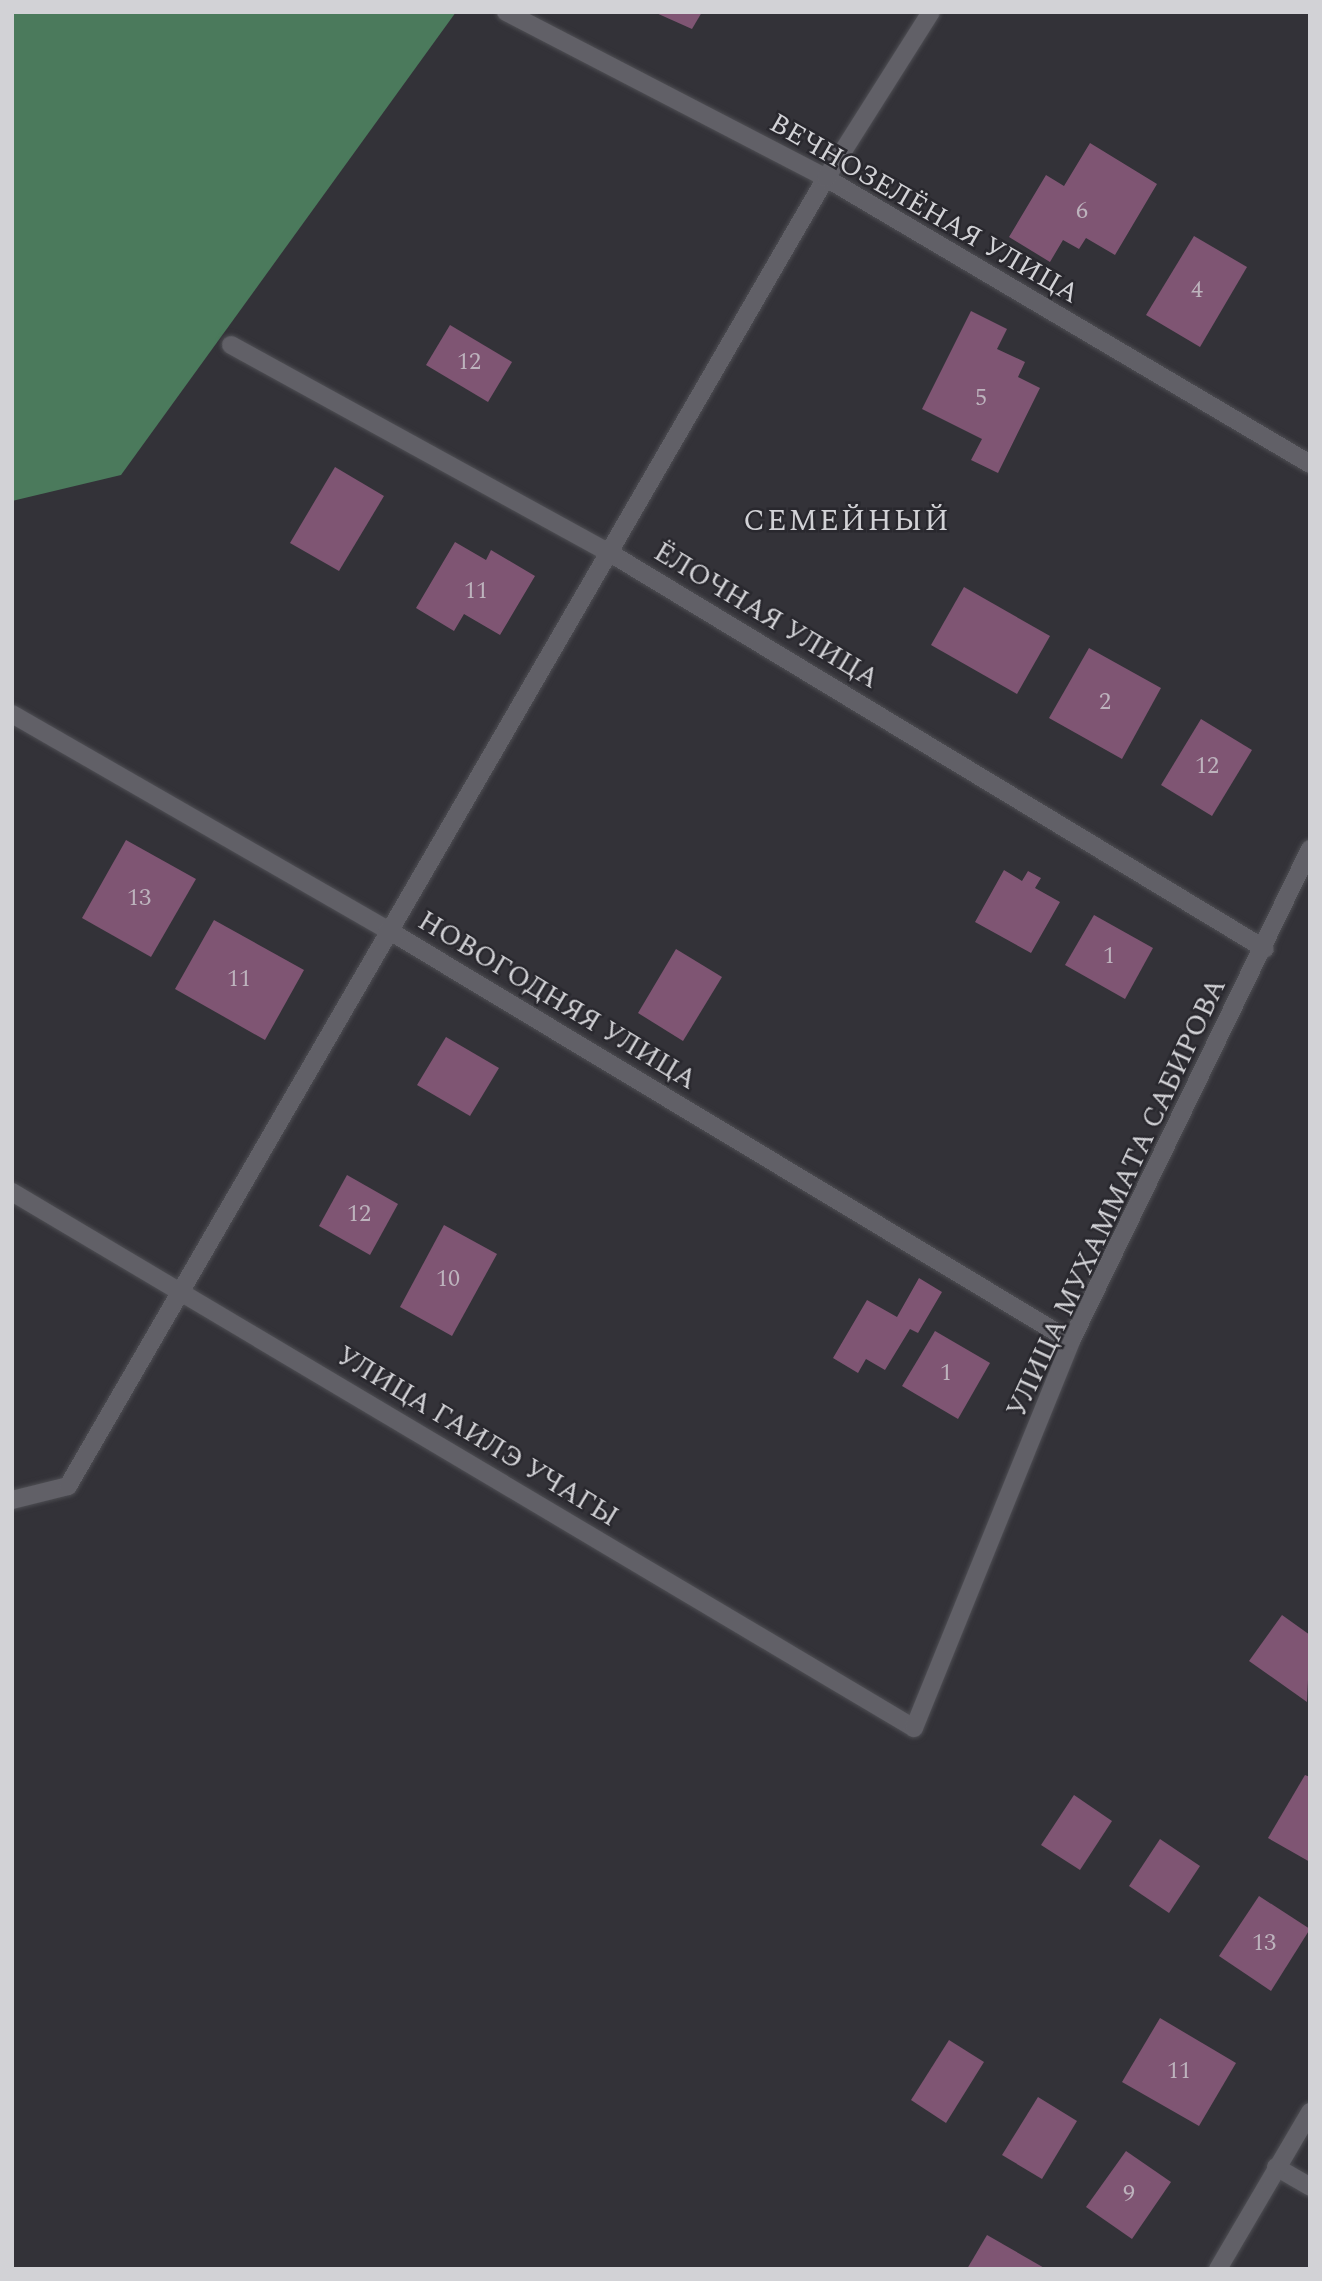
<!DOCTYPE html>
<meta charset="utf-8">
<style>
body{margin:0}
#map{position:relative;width:1322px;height:2281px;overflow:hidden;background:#333238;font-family:Spectral,serif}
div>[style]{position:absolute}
.forest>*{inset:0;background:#4b7a5c}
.building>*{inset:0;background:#7f5573}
.roads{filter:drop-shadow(0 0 2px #4e4e53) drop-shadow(0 0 2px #4e4e53)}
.lane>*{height:18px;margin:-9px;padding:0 9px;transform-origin:9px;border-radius:9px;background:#616067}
.street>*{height:18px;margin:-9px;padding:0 9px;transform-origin:9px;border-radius:9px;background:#616067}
span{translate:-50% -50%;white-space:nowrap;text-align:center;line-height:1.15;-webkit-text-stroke:5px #29282e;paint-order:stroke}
.number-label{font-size:24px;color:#bdb3bd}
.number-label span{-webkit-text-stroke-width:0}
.street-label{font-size:28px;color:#d2d2d6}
.neighbourhood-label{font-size:30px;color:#d2d2d6;letter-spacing:2px}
.frame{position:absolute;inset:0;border:14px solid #d2d2d6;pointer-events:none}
</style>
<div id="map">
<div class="forest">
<i style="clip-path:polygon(12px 12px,456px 12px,121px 475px,12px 501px)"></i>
</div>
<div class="building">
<i style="clip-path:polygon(654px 12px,702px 12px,692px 29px)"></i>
<i style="clip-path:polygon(1090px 143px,1157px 184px,1115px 255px,1086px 238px,1079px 249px,1063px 240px,1050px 262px,1009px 237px,1046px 175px,1064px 186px)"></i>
<i style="clip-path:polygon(1194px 236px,1247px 267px,1200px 347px,1146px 315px)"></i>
<i style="clip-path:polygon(971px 311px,1007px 329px,997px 349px,1025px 362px,1018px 377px,1040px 388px,998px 473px,971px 460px,982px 439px,922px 409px)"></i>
<i style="clip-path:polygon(450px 325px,512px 362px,488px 402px,426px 365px)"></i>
<i style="clip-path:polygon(335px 467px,384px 496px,339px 571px,290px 543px)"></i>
<i style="clip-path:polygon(455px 542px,486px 560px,491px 550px,535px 576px,500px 635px,464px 614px,454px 631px,416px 608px)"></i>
<i style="clip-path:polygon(964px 587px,1050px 636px,1017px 694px,931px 645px)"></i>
<i style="clip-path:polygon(1089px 648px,1161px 688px,1122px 759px,1049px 718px)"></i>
<i style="clip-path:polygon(1201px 719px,1252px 750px,1212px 816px,1161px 785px)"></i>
<i style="clip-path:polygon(126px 840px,196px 879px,151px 957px,82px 918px)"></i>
<i style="clip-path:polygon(1004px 870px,1022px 881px,1028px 871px,1041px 878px,1035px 888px,1060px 902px,1031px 953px,975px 922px)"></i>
<i style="clip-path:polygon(1094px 915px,1153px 948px,1125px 999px,1065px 965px)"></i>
<i style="clip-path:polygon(214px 920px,304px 970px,265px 1040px,175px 989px)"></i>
<i style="clip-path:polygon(676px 949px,722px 977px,683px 1041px,638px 1013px)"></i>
<i style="clip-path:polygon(446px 1037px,499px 1068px,470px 1116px,417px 1085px)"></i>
<i style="clip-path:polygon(347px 1175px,398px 1204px,370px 1255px,319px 1226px)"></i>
<i style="clip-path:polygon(444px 1225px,497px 1254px,452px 1336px,400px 1307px)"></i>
<i style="clip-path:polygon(919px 1278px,942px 1292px,918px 1333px,910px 1329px,885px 1370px,866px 1359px,858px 1373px,833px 1358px,867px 1300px,897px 1317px)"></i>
<i style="clip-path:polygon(935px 1331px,990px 1363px,958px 1419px,902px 1386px)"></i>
<i style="clip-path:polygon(1282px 1615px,1310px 1635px,1307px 1702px,1249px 1661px)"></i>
<i style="clip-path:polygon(1305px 1775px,1310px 1777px,1310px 1862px,1268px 1838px)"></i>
<i style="clip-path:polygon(1074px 1795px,1112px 1821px,1080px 1870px,1041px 1845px)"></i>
<i style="clip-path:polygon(1160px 1839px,1200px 1866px,1169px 1913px,1129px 1886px)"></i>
<i style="clip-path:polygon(1259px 1896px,1310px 1929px,1271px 1991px,1219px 1956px)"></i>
<i style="clip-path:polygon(1160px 2018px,1236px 2063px,1199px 2126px,1122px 2082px)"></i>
<i style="clip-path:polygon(949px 2040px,984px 2062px,946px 2123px,911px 2100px)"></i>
<i style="clip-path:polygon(1038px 2097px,1077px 2121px,1042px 2179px,1002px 2155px)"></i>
<i style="clip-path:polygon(1126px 2151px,1171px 2182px,1132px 2239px,1086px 2207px)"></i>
<i style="clip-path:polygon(987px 2235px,1046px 2269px,967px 2269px)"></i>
</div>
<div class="roads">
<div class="lane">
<i style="left:12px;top:1192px;width:1049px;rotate:30.72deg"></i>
<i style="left:1276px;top:2167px;width:39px;rotate:30deg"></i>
</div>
<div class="street">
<i style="left:506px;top:12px;width:360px;rotate:27.4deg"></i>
<i style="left:826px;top:178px;width:562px;rotate:30.58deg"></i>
<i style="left:231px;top:345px;width:432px;rotate:28.8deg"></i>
<i style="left:610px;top:553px;width:765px;rotate:31.16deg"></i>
<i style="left:12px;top:714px;width:434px;rotate:29.9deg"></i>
<i style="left:388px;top:930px;width:797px;rotate:31.04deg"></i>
<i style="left:12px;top:1500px;width:58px;rotate:-14deg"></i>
<i style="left:68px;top:1486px;width:1512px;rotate:-59.91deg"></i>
<i style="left:826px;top:178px;width:196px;rotate:-57.7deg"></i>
<i style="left:914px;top:1728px;width:418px;rotate:-67.9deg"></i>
<i style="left:1071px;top:1341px;width:547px;rotate:-64.09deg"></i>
<i style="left:1218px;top:2269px;width:182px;rotate:-59.6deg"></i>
</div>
</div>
<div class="number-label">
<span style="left:1082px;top:212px">6</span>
<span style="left:1197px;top:291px">4</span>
<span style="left:469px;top:363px">12</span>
<span style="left:981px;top:399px">5</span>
<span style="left:476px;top:592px">11</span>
<span style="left:1105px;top:703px">2</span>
<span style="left:1207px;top:767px">12</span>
<span style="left:139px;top:899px">13</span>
<span style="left:1109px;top:957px">1</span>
<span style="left:239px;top:980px">11</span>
<span style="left:359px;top:1215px">12</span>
<span style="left:448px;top:1280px">10</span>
<span style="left:946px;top:1374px">1</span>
<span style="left:1264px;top:1944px">13</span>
<span style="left:1179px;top:2072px">11</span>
<span style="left:1129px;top:2195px">9</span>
</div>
<div class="street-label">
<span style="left:924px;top:209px;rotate:30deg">ВЕЧНОЗЕЛЁНАЯ УЛИЦА</span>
<span style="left:766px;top:616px;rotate:31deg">ЁЛОЧНАЯ УЛИЦА</span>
<span style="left:557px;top:1001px;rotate:31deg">НОВОГОДНЯЯ УЛИЦА</span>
<span style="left:1117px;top:1198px;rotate:-65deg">УЛИЦА МУХАММАТА САБИРОВА</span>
<span style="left:477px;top:1437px;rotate:31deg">УЛИЦА ГАИЛЭ УЧАГЫ</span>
</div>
<div class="neighbourhood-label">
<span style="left:847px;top:521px">СЕМЕЙНЫЙ</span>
</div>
<div class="frame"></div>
</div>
